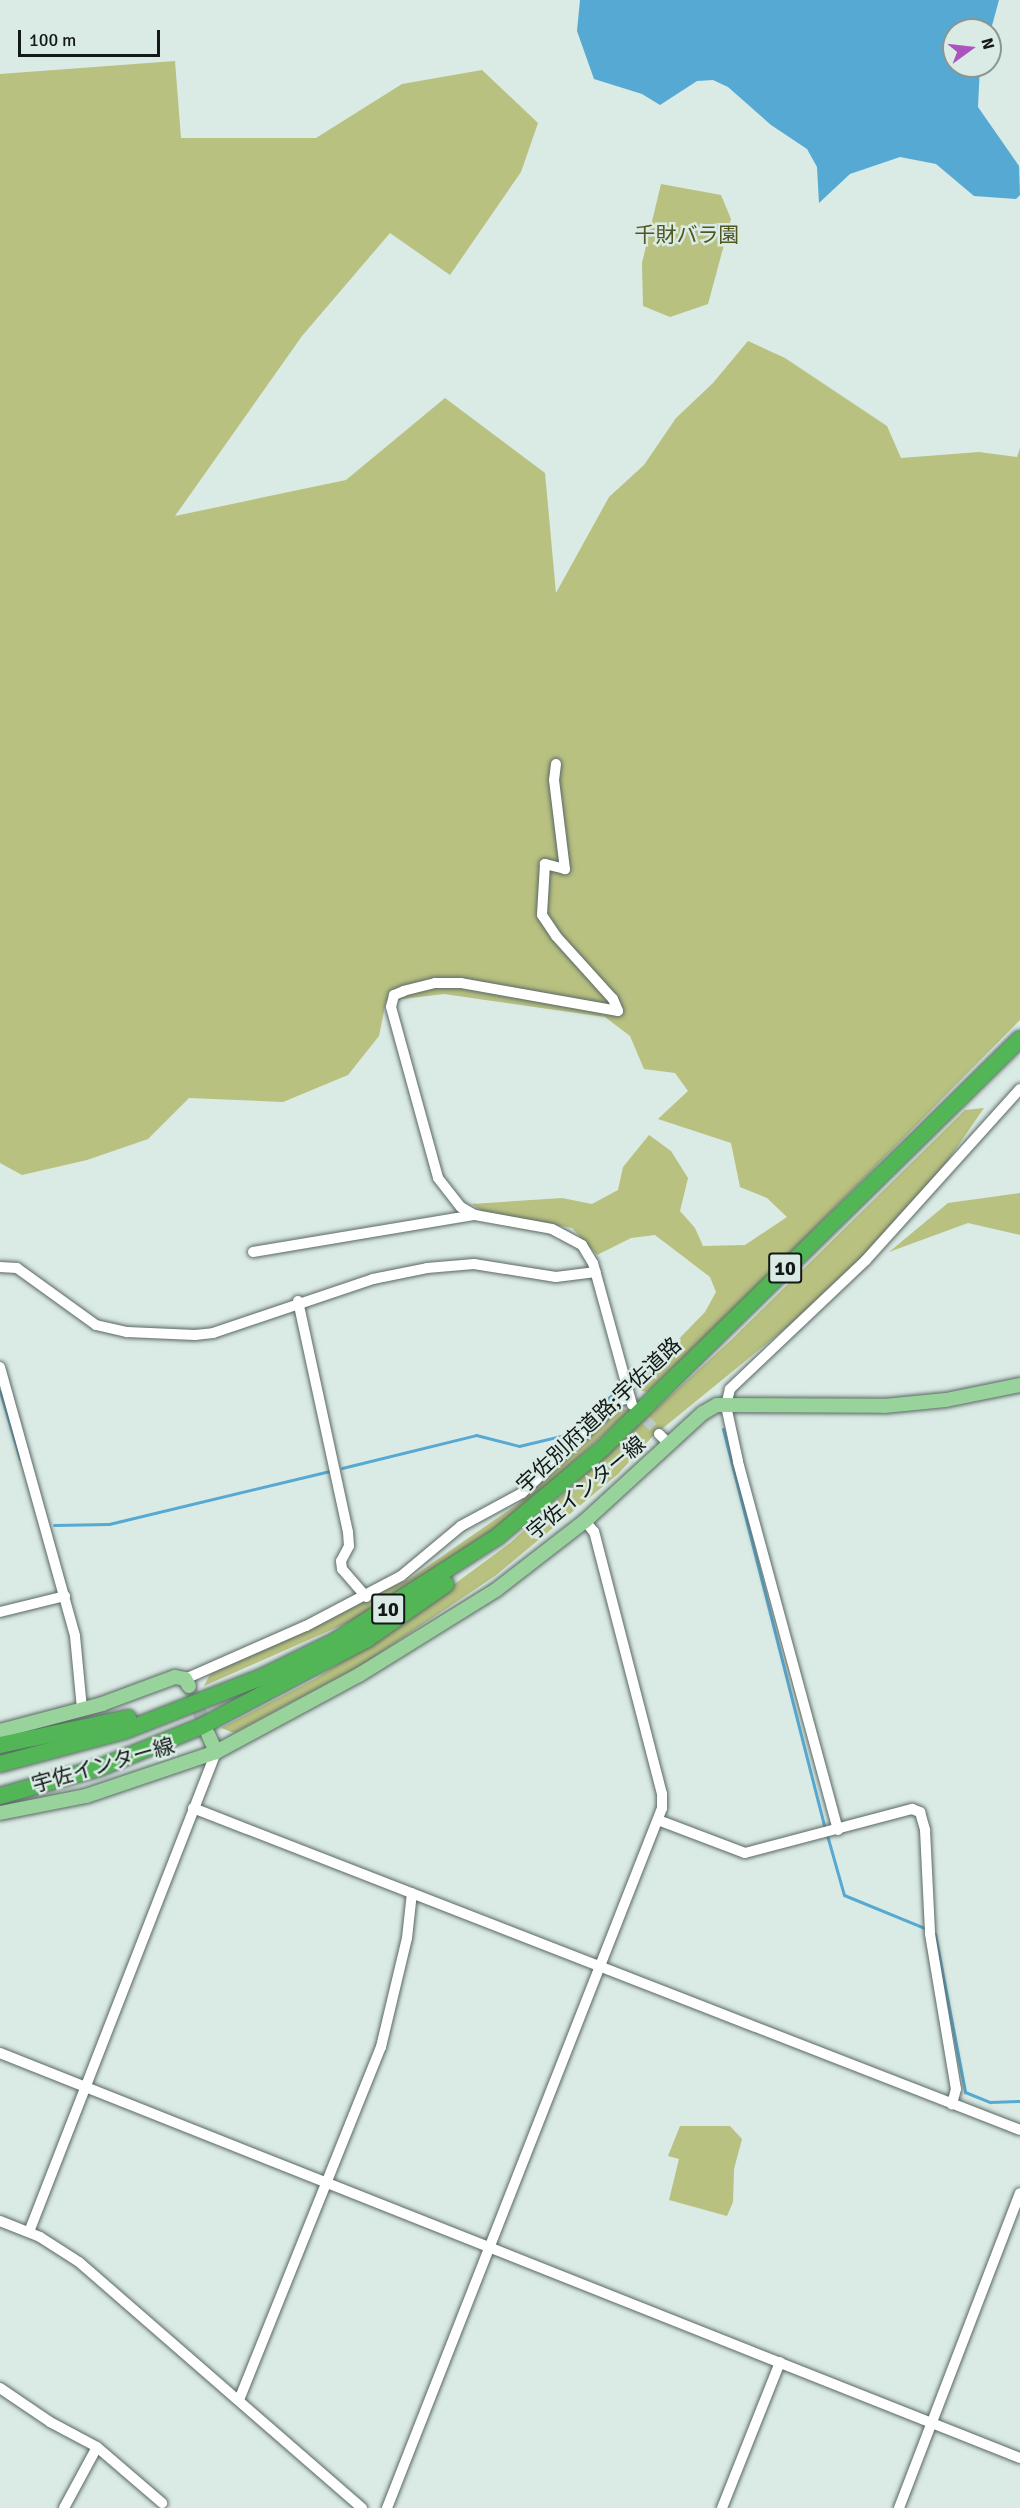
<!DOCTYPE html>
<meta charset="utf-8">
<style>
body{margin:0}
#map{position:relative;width:1020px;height:2508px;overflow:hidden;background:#daeae4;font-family:Signika,"Noto Sans JP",sans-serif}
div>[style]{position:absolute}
.green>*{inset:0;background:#b8c180}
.water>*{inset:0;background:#56a9d2}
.stream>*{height:3px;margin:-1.5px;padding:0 1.5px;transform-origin:1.5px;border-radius:1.5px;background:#56a9d2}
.minor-tunnel>*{height:10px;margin-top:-5px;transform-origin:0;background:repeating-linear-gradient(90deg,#bccbc5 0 10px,transparent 0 15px)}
.major-tunnel>*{height:14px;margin-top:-7px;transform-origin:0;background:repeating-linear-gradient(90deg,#bccbc5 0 14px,transparent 0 21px)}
.roads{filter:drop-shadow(0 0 2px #5a6864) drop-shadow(0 0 2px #5a6864)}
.minor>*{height:10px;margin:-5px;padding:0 5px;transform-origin:5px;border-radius:5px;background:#fff}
.major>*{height:14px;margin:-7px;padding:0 7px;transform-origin:7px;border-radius:7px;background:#97d39a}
.highway>*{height:16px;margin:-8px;padding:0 8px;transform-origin:8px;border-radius:8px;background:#52b657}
span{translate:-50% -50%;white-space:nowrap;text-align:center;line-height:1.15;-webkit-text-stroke:5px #daeae4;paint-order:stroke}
.shield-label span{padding:2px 4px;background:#daeae4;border:2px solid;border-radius:4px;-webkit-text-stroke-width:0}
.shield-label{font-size:20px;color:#131917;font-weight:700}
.park-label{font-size:21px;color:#515720}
.street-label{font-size:21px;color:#131917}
.north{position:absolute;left:942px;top:18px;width:60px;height:60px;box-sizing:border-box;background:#daeae4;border:2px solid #8a9692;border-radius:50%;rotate:75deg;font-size:16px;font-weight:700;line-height:24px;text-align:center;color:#131917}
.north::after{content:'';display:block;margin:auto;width:21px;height:27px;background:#ad53bf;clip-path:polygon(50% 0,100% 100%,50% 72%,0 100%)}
.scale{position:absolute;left:18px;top:30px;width:142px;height:27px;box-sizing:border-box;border:3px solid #131917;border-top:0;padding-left:8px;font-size:18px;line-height:21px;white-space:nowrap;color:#131917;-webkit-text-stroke:4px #daeae4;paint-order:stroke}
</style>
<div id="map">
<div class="green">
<i style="clip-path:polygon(175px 61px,181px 138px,316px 138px,402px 84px,482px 70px,538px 123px,521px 172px,450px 275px,390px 233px,302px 336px,175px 516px,346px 480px,445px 398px,545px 473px,556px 593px,609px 497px,644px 465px,676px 418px,713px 383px,748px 341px,785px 358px,887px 426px,901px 458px,979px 452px,1017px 457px,1020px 448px,1020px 1020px,738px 1306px,647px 1392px,638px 1390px,641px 1378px,705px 1312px,716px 1292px,710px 1277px,655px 1235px,631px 1238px,597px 1255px,572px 1228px,486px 1214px,472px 1204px,562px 1198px,592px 1204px,618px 1190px,623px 1167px,649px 1135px,671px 1151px,688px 1178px,680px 1211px,695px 1228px,703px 1246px,745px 1245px,787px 1217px,767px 1198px,740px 1187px,731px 1143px,658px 1119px,688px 1091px,675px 1073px,644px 1069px,630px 1036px,605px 1017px,444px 994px,386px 1001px,379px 1036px,348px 1075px,283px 1102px,189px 1098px,148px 1139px,87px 1160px,22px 1175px,0 1163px,0 74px)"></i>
<i style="clip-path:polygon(661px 184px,721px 195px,731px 219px,708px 304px,670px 317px,643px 306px,642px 263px)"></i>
<i style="clip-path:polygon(984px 1108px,911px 1214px,803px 1314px,652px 1437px,618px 1474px,495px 1576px,365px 1663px,234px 1733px,221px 1728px,315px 1679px,399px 1625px,510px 1543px,731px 1340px,965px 1110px)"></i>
<i style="clip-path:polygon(1020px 1193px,1020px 1235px,968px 1223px,889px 1252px,948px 1203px)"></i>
<i style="clip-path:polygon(620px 1407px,629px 1411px,516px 1514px,406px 1591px,349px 1622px,204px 1686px,210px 1674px,409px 1579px,519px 1503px)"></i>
<i style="clip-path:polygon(680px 2126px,730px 2126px,742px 2139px,734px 2169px,733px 2202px,727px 2216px,669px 2200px,679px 2159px,668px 2156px)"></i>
</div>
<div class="water">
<i style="clip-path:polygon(580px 0,999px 0,990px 33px,990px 30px,954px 30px,954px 66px,980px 66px,978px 107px,1019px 166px,1020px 195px,1016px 199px,974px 196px,936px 164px,900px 157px,850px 174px,819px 203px,817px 167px,807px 149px,771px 125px,728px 87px,713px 80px,697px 81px,660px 105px,642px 94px,594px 79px,577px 31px)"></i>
</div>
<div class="stream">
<i style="left:633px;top:1380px;width:35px;rotate:-45deg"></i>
<i style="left:0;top:1391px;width:71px;rotate:73.6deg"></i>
<i style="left:723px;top:1429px;width:412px;rotate:75.7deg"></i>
<i style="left:342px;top:1468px;width:138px;rotate:-13.8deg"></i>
<i style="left:476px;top:1435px;width:44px;rotate:14.3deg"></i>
<i style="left:519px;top:1446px;width:51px;rotate:-13.5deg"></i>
<i style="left:569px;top:1434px;width:61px;rotate:-42.3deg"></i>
<i style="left:54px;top:1525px;width:55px;rotate:-1deg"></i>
<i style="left:109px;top:1524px;width:227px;rotate:-13.5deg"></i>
<i style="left:827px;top:1835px;width:62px;rotate:74.2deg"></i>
<i style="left:844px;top:1895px;width:90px;rotate:22.3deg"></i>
<i style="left:935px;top:1934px;width:161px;rotate:79.2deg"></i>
<i style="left:965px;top:2092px;width:27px;rotate:22deg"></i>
<i style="left:990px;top:2102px;width:30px;rotate:-2deg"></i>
</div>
<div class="minor-tunnel">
<i style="left:636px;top:1409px;width:34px;rotate:47deg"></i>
</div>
<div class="major-tunnel">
<i style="left:189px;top:1686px;width:52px;rotate:68.4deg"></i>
</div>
<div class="roads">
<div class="minor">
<i style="left:556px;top:764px;width:16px;rotate:97deg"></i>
<i style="left:554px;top:780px;width:90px;rotate:83deg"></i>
<i style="left:565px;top:869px;width:21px;rotate:-166deg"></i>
<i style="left:545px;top:864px;width:51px;rotate:93.4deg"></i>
<i style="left:542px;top:915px;width:25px;rotate:56deg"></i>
<i style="left:556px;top:936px;width:85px;rotate:47.9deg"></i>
<i style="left:613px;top:999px;width:13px;rotate:67deg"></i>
<i style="left:618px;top:1011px;width:159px;rotate:-169.9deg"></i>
<i style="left:461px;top:983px;width:26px;rotate:180deg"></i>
<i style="left:435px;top:983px;width:32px;rotate:166deg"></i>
<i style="left:404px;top:991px;width:11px;rotate:158deg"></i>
<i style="left:394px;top:995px;width:12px;rotate:104deg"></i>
<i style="left:391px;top:1007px;width:177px;rotate:74.6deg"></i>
<i style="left:438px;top:1178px;width:37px;rotate:52deg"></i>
<i style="left:461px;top:1207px;width:16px;rotate:30deg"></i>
<i style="left:475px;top:1215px;width:78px;rotate:10.3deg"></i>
<i style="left:552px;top:1229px;width:34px;rotate:28deg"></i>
<i style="left:582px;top:1245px;width:21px;rotate:59deg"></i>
<i style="left:593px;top:1263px;width:147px;rotate:74.6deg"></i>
<i style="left:253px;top:1252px;width:225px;rotate:-9.5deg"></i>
<i style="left:0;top:1267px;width:17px;rotate:3deg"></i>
<i style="left:17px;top:1268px;width:97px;rotate:35.8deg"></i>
<i style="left:96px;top:1325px;width:32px;rotate:13deg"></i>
<i style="left:127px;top:1332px;width:68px;rotate:2.5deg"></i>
<i style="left:195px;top:1335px;width:18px;rotate:-6deg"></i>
<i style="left:213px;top:1333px;width:169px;rotate:-18.6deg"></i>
<i style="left:373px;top:1279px;width:55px;rotate:-11.5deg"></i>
<i style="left:427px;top:1268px;width:47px;rotate:-4.9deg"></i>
<i style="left:474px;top:1264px;width:83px;rotate:9deg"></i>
<i style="left:556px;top:1277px;width:40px;rotate:-7.1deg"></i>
<i style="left:298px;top:1301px;width:236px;rotate:77.8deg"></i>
<i style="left:348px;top:1532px;width:14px;rotate:86deg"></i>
<i style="left:349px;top:1546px;width:17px;rotate:118deg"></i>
<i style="left:341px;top:1561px;width:8px;rotate:83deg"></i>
<i style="left:342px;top:1569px;width:37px;rotate:49deg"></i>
<i style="left:0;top:1367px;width:279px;rotate:74.4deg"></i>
<i style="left:75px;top:1636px;width:73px;rotate:84.5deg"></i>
<i style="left:659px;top:1434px;width:16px;rotate:45deg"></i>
<i style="left:0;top:1612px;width:67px;rotate:-13.8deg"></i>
<i style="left:185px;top:1679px;width:132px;rotate:-23.7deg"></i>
<i style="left:306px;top:1626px;width:107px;rotate:-27.8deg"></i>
<i style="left:401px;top:1576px;width:78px;rotate:-39.8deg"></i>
<i style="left:461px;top:1526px;width:69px;rotate:-28.4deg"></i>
<i style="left:522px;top:1493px;width:134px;rotate:-43.5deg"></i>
<i style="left:619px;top:1401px;width:10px;rotate:-17deg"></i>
<i style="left:193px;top:1808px;width:887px;rotate:21.27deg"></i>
<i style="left:658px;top:1820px;width:93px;rotate:20.8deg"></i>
<i style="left:745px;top:1853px;width:173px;rotate:-14.8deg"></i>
<i style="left:912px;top:1809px;width:9px;rotate:21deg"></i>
<i style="left:920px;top:1812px;width:19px;rotate:74deg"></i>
<i style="left:925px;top:1830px;width:104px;rotate:87.2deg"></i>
<i style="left:930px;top:1934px;width:157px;rotate:80.5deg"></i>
<i style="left:956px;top:2089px;width:16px;rotate:105deg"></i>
<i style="left:838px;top:1830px;width:382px;rotate:-105.2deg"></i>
<i style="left:738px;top:1461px;width:56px;rotate:-102.3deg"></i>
<i style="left:726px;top:1406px;width:17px;rotate:-77deg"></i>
<i style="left:730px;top:1389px;width:187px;rotate:-43.5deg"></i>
<i style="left:866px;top:1260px;width:230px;rotate:-48deg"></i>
<i style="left:0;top:2053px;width:1097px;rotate:21.66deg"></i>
<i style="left:0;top:2221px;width:43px;rotate:21.8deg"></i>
<i style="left:40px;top:2237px;width:46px;rotate:32.7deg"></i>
<i style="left:79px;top:2262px;width:375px;rotate:41deg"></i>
<i style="left:29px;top:2232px;width:515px;rotate:-68.71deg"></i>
<i style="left:0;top:2388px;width:60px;rotate:34.2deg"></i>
<i style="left:50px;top:2422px;width:53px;rotate:28deg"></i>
<i style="left:97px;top:2447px;width:86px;rotate:40.7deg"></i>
<i style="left:239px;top:2400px;width:380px;rotate:-68.1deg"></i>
<i style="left:381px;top:2047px;width:112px;rotate:-76.6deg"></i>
<i style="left:407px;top:1938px;width:45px;rotate:-83.7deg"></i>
<i style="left:64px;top:2508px;width:69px;rotate:-61.6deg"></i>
<i style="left:387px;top:2508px;width:752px;rotate:-68.55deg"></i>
<i style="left:662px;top:1808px;width:14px;rotate:-90deg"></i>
<i style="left:662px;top:1794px;width:271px;rotate:-104.5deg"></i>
<i style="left:594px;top:1532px;width:14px;rotate:-129deg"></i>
<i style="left:722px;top:2508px;width:157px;rotate:-68.3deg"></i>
<i style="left:899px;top:2508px;width:337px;rotate:-69deg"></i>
</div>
<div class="major">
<i style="left:0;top:1731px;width:106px;rotate:-14.8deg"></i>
<i style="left:102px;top:1704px;width:78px;rotate:-20.3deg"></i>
<i style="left:175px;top:1677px;width:10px;rotate:11deg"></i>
<i style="left:185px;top:1679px;width:8px;rotate:60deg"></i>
<i style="left:208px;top:1734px;width:20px;rotate:66deg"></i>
<i style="left:0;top:1813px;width:88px;rotate:-11.2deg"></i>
<i style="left:86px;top:1796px;width:137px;rotate:-18.7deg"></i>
<i style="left:216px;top:1752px;width:162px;rotate:-28.3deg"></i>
<i style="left:359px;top:1675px;width:161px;rotate:-31.8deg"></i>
<i style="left:496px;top:1590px;width:113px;rotate:-37.8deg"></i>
<i style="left:585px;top:1521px;width:160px;rotate:-42.5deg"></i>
<i style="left:703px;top:1413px;width:16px;rotate:-30deg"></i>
<i style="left:717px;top:1405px;width:167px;rotate:0.3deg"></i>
<i style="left:884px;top:1406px;width:62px;rotate:-5.5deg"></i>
<i style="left:946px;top:1400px;width:76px;rotate:-11.5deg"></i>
</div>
<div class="highway">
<i style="left:0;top:1745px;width:131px;rotate:-11.9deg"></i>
<i style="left:0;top:1764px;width:128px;rotate:-14.9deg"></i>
<i style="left:124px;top:1731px;width:150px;rotate:-21.4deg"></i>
<i style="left:264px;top:1676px;width:79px;rotate:-26.2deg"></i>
<i style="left:335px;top:1641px;width:193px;rotate:-32.7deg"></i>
<i style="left:497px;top:1537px;width:138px;rotate:-40deg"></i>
<i style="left:603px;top:1448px;width:584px;rotate:-44.45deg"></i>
<i style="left:0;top:1796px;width:103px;rotate:-15.8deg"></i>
<i style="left:99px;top:1768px;width:111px;rotate:-22.2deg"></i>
<i style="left:202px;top:1726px;width:187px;rotate:-27.8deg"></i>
<i style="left:367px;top:1639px;width:96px;rotate:-34.8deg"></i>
</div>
</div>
<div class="shield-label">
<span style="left:785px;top:1268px">10</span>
<span style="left:388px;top:1609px">10</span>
</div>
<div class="park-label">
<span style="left:687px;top:235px">千財バラ園</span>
</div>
<div class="street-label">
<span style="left:599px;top:1415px;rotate:-43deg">宇佐別府道路;宇佐道路</span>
<span style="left:586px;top:1488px;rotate:-40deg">宇佐インター線</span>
<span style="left:103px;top:1765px;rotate:-16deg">宇佐インター線</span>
</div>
<div class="north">N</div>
<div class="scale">100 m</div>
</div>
